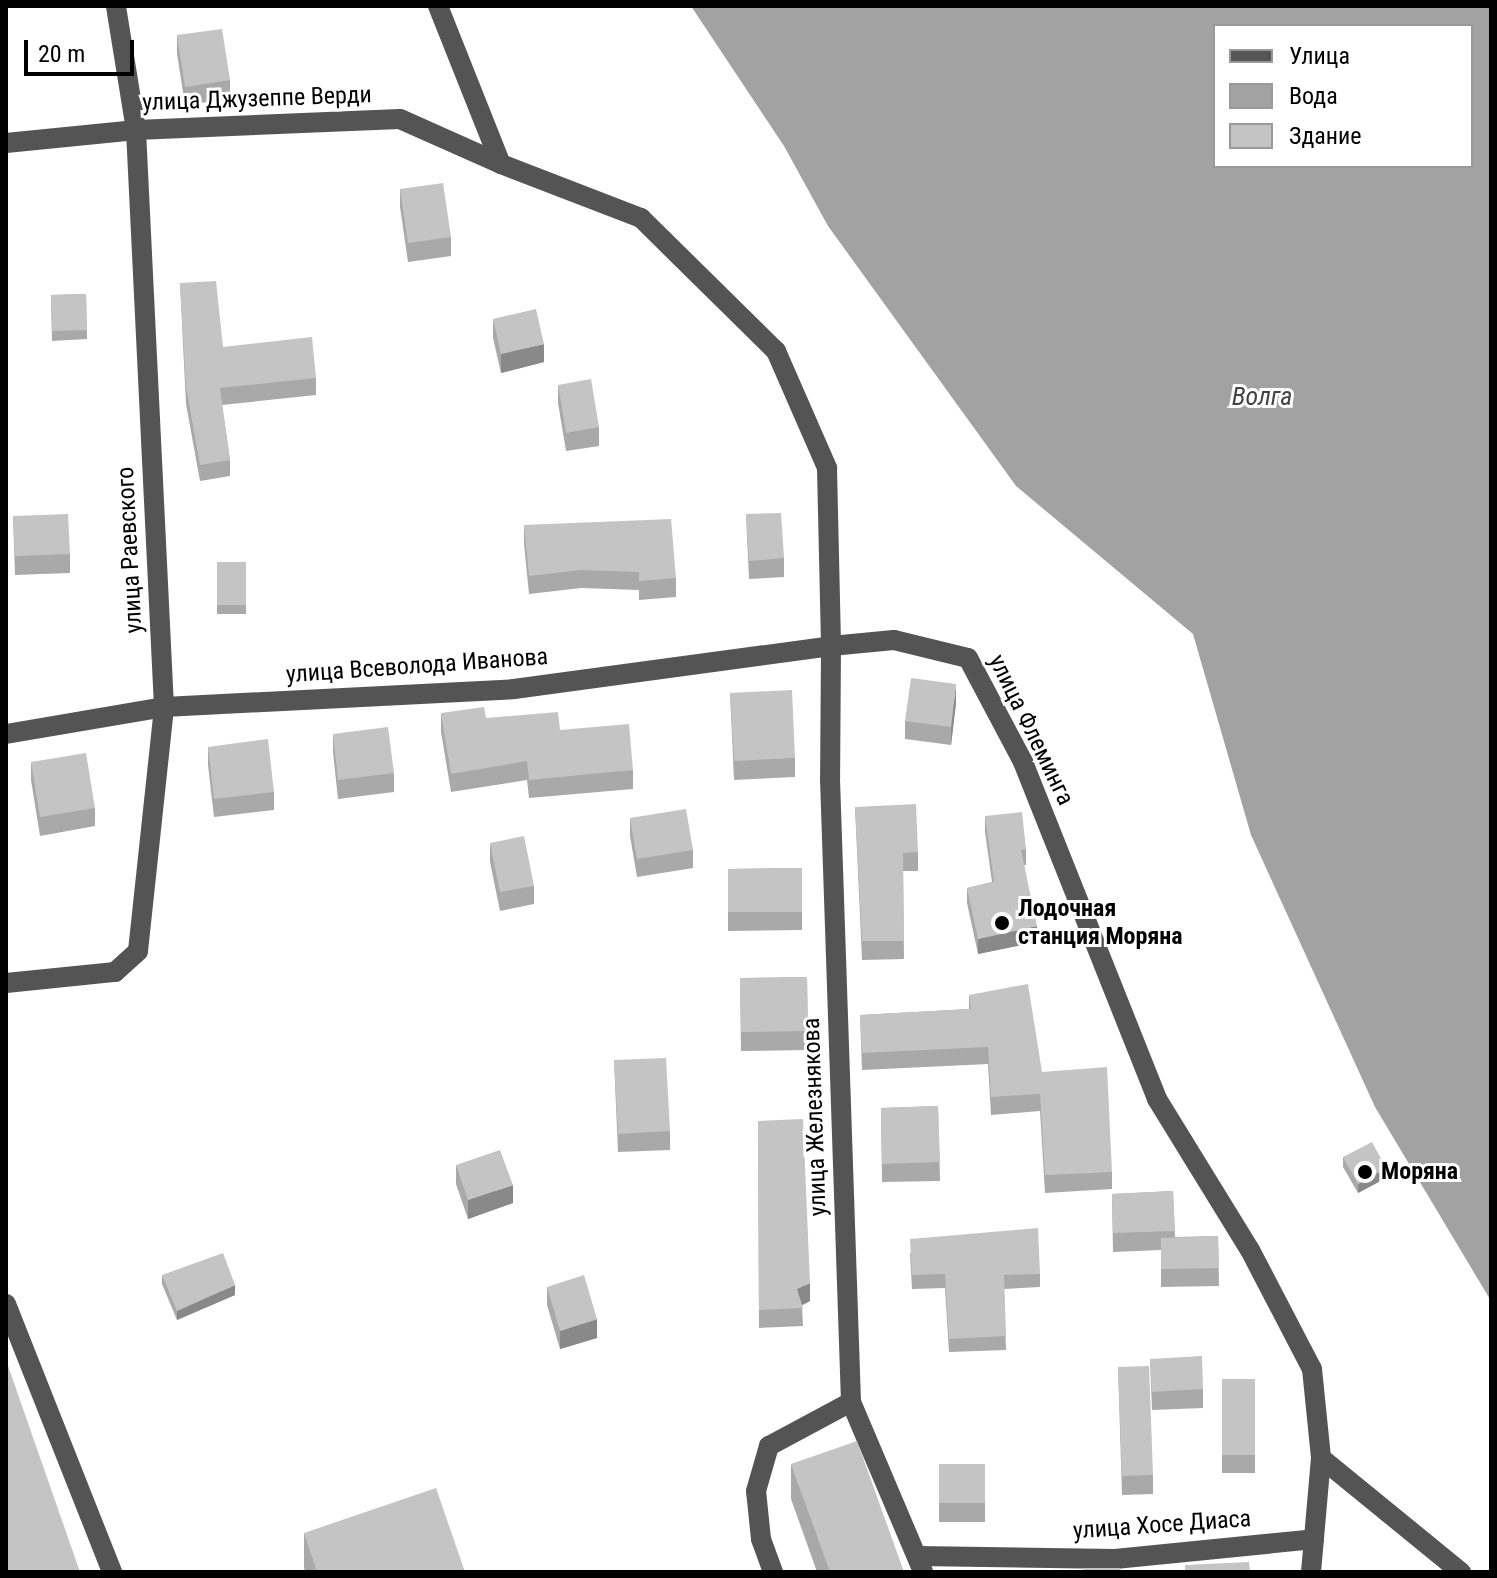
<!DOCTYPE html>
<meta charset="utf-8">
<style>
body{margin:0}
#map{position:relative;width:1497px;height:1578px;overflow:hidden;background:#fff;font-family:"Roboto Condensed",sans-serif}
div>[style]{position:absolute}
.water>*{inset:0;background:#a2a2a2}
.minor>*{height:20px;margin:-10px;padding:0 10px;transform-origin:10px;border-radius:10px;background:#545454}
.wall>*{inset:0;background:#a9a9a9}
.shaded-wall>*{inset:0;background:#898989}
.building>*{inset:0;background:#c4c4c4}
.dots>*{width:22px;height:22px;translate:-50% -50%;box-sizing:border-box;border:4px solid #fff;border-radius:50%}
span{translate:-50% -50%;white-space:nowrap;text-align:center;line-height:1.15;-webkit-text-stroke:6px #fff;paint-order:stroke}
.street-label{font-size:24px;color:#000}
.poi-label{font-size:24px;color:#000;font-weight:700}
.left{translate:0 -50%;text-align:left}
.water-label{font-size:26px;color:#434343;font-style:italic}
.frame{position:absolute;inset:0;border:8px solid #000;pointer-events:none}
.legend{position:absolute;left:1213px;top:24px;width:260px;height:144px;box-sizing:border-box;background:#fff;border:2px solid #999;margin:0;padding:10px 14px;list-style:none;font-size:24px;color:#000}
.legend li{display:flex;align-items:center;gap:16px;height:40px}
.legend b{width:40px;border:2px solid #999}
.scale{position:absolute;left:24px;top:40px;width:110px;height:36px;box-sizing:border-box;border:4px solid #000;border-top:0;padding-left:10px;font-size:24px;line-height:28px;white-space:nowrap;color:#000;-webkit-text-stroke:6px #fff;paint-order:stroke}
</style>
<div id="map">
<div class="water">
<i style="clip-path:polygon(evenodd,691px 6px,1491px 6px,1491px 1301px,1375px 1107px,1251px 835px,1193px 634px,1016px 486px,828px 226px,784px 146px,691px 6px,1215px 26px,1471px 26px,1471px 166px,1215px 166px,1215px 26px)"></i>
</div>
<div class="minor">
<i style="left:438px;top:6px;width:170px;rotate:68.3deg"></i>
<i style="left:501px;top:164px;width:150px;rotate:21.1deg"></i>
<i style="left:641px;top:218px;width:190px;rotate:44.6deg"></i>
<i style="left:776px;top:351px;width:128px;rotate:66.4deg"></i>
<i style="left:827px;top:468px;width:178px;rotate:88.7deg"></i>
<i style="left:831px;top:646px;width:63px;rotate:-5.4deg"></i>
<i style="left:894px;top:640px;width:76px;rotate:13.7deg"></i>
<i style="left:968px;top:658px;width:118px;rotate:62.1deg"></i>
<i style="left:1023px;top:762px;width:363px;rotate:68.3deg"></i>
<i style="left:1157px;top:1099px;width:177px;rotate:58.4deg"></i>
<i style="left:1250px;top:1250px;width:134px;rotate:62.5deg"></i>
<i style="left:1312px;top:1369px;width:89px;rotate:84.2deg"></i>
<i style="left:1321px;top:1458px;width:114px;rotate:95deg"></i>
<i style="left:6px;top:143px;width:131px;rotate:-5.7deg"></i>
<i style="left:136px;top:130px;width:264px;rotate:-2.4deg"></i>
<i style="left:400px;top:119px;width:111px;rotate:24deg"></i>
<i style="left:6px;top:734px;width:160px;rotate:-9.7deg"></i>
<i style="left:164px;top:707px;width:350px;rotate:-2.9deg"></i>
<i style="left:514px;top:689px;width:320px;rotate:-7.7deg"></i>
<i style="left:831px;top:646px;width:133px;rotate:90.4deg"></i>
<i style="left:830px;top:779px;width:623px;rotate:88.07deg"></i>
<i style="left:851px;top:1402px;width:185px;rotate:67deg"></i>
<i style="left:6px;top:983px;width:110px;rotate:-5.8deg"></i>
<i style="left:115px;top:972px;width:31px;rotate:-42deg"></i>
<i style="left:138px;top:951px;width:245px;rotate:-83.9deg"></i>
<i style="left:164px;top:707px;width:578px;rotate:-92.78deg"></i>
<i style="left:136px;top:130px;width:126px;rotate:-99.2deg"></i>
<i style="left:6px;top:1304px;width:288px;rotate:68.4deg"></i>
<i style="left:1321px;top:1458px;width:181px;rotate:39.2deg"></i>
<i style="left:917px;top:1556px;width:198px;rotate:0.9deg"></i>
<i style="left:1115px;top:1559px;width:200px;rotate:-5.7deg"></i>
<i style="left:773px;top:1572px;width:35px;rotate:-110deg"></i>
<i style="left:761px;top:1539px;width:48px;rotate:-95.9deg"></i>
<i style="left:756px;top:1491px;width:47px;rotate:-73.9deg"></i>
<i style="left:769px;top:1446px;width:93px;rotate:-28.2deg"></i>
</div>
<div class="wall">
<i style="clip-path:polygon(177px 35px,230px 80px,230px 99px,185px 105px,177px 54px)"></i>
<i style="clip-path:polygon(400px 189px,451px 237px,451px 256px,408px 262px,400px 207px)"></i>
<i style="clip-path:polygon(180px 283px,223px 347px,316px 378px,316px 395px,222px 405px,230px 460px,230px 476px,200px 481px,186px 404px)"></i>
<i style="clip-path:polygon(86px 294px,87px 339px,52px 341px,51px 295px)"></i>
<i style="clip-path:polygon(493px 319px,544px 362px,501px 373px,493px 338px)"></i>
<i style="clip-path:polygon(558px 385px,599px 427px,599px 446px,566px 451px,558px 403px)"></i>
<i style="clip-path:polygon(746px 514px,784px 558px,784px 577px,749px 579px)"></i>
<i style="clip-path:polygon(13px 516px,70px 554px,70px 573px,15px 575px)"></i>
<i style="clip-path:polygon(524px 525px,676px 578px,676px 597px,639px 600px,639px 590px,581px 588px,529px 594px,524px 544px)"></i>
<i style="clip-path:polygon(217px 562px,246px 562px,246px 614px,217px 614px)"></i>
<i style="clip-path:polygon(730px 693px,795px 758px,795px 777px,734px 780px)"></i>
<i style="clip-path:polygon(956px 703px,951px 745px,905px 739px,905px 721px)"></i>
<i style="clip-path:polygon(441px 713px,486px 718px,560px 730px,633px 770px,633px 789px,529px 798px,527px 780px,451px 792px,441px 732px)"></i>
<i style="clip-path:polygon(333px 734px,394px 773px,394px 792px,338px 799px,333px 752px)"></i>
<i style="clip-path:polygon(208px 747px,274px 792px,274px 810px,214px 817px,208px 765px)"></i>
<i style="clip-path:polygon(31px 762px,95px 808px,95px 826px,40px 836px,31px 780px)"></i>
<i style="clip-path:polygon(855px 807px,918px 852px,918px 871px,903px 871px,904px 959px,862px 960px)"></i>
<i style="clip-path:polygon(985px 816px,1026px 849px,1026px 865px,1024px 865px,1037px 942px,978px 954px,967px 903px,967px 888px,992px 882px,985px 832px)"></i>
<i style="clip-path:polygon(630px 818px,693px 850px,693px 868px,637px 877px,630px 836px)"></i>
<i style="clip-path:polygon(490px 843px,534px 886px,534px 904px,500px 911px,490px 862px)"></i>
<i style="clip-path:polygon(802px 868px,802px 930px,728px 931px,728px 869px)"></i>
<i style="clip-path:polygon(807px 977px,808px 1050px,741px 1051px,740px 978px)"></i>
<i style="clip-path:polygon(969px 995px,1042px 1072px,1112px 1172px,1112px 1189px,1045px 1193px,1040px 1111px,991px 1115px,988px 1064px,862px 1070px,860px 1015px,969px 1009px)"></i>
<i style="clip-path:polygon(614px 1060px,670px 1131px,670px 1150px,618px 1152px)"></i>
<i style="clip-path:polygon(938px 1106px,940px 1181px,882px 1182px,881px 1108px)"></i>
<i style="clip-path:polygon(758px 1121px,810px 1301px,802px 1305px,803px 1326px,759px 1328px)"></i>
<i style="clip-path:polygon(1343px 1157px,1386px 1178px,1358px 1193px,1343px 1167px)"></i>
<i style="clip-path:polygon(456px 1165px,513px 1203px,468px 1219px,456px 1184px)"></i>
<i style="clip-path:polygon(1173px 1191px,1175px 1237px,1218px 1236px,1219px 1286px,1161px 1287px,1161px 1250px,1113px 1252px,1112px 1194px)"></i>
<i style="clip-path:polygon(910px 1253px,1040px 1274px,1040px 1287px,1004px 1289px,1006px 1350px,949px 1352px,945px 1288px,912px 1289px)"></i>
<i style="clip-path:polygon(162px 1275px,235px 1295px,177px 1320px,162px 1284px)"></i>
<i style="clip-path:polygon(547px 1287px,597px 1338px,560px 1349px,547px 1305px)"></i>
<i style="clip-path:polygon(1150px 1359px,1203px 1389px,1203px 1408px,1152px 1410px)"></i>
<i style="clip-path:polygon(1118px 1367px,1153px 1475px,1153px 1494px,1122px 1495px)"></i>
<i style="clip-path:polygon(1222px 1379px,1255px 1379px,1255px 1473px,1222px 1473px)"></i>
<i style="clip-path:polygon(791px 1464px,904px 1572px,817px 1572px,791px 1499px)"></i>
<i style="clip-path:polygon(939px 1464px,985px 1464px,985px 1522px,939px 1522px)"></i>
<i style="clip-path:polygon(304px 1533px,465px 1572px,305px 1572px,304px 1568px)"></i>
</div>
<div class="shaded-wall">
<i style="clip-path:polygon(544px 344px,544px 362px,501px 373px,501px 354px)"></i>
<i style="clip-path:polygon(956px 684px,956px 703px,951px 745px,951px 727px)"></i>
<i style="clip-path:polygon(1037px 926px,1037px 942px,978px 954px,978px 939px)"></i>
<i style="clip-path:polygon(1386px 1168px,1386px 1178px,1358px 1193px,1358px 1184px)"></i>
<i style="clip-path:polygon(513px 1185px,513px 1203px,468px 1219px,468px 1200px)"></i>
<i style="clip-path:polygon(810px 1283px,810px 1301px,797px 1308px,797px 1289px)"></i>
<i style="clip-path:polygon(235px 1285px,235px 1295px,177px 1320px,177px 1311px)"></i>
<i style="clip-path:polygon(597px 1319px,597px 1338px,560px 1349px,560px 1331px)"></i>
</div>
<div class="building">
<i style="clip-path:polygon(222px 29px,230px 80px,185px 87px,177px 35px)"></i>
<i style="clip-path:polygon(443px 183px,451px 237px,408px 243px,400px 189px)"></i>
<i style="clip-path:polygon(216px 281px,223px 347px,312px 337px,316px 378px,220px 388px,230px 460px,200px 465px,186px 387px,180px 283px)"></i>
<i style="clip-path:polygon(86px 294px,87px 330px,52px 331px,51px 295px)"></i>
<i style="clip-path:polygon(536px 309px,544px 344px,501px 354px,493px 319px)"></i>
<i style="clip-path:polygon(591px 379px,599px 427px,566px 433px,558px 385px)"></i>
<i style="clip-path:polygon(781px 513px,784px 558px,749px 561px,746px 514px)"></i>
<i style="clip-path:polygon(68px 514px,70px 554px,15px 556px,13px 516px)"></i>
<i style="clip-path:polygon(671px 519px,676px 578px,639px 581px,639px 572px,581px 570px,529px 576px,524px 525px)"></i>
<i style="clip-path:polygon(217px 562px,246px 562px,246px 605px,217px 605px)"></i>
<i style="clip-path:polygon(911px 678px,956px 684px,951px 727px,905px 721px)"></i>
<i style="clip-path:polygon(792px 690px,795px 758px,734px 761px,730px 693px)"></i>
<i style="clip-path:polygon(484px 707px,486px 718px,558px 712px,560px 730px,629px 724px,633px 770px,529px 780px,527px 761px,451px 774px,441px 713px)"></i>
<i style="clip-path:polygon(388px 727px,394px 773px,338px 780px,333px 734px)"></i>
<i style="clip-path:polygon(268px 739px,274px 792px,214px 799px,208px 747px)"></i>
<i style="clip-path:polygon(86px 753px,95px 808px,40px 817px,31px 762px)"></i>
<i style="clip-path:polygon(916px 804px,918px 852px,903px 853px,904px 941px,862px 941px,855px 807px)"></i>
<i style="clip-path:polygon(686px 809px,693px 850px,637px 859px,630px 818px)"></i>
<i style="clip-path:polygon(1022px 812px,1026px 849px,1021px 850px,1037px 926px,978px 939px,967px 888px,994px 882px,985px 816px)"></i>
<i style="clip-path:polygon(524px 836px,534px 886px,500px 892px,490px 843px)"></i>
<i style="clip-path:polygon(802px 868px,802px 912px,728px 912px,728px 869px)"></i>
<i style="clip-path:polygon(807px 977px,808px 1031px,741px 1032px,740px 978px)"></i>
<i style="clip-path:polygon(1028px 984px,1042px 1072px,1107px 1067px,1112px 1172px,1045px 1175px,1040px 1094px,991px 1097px,988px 1047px,862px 1053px,860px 1015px,971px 1009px,969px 995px)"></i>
<i style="clip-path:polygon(666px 1058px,670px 1131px,618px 1134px,614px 1060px)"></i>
<i style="clip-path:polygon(938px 1106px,940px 1162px,882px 1164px,881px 1108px)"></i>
<i style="clip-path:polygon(803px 1119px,810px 1283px,797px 1289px,803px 1308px,759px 1310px,758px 1121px)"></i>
<i style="clip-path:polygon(1372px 1142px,1386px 1168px,1358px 1184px,1343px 1157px)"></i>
<i style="clip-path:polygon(500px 1150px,513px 1185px,468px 1200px,456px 1165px)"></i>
<i style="clip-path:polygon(1173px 1191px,1175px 1231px,1113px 1233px,1112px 1194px)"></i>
<i style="clip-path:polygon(1038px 1228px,1040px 1274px,1004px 1275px,1006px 1336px,949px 1339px,945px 1274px,912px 1275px,910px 1239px)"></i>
<i style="clip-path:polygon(1218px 1236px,1219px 1268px,1161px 1269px,1161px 1238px)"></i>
<i style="clip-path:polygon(223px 1253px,235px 1285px,177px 1311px,162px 1275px)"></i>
<i style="clip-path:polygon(584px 1275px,597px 1319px,560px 1331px,547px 1287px)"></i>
<i style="clip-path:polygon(1202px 1356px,1203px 1389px,1152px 1392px,1150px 1359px)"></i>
<i style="clip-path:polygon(6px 1360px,80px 1572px,7px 1572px)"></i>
<i style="clip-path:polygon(1149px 1366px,1153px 1475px,1122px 1476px,1118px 1367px)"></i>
<i style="clip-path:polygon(1222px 1379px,1255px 1379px,1255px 1455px,1222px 1455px)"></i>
<i style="clip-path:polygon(857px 1441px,904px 1572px,830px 1572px,791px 1464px)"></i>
<i style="clip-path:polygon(939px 1464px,985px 1464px,985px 1503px,939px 1503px)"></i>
<i style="clip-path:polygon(436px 1488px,465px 1572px,317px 1572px,304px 1533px)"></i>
<i style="clip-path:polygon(1249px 1562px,1250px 1572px,1185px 1572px,1185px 1565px)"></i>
<i style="clip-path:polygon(1083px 1568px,1120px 1568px,1120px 1572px,1083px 1572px)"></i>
</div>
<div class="dots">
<i style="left:1002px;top:923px;background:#000"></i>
<i style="left:1365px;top:1172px;background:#000"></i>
</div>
<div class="street-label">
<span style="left:257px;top:99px;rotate:-2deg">улица Джузеппе Верди</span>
<span style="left:130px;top:550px;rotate:-93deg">улица Раевского</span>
<span style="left:417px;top:666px;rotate:-4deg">улица Всеволода Иванова</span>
<span style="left:1031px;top:730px;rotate:64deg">улица Флеминга</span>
<span style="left:815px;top:1117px;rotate:-92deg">улица Железнякова</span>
<span style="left:1162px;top:1525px;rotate:-4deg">улица Хосе Диаса</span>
</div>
<div class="poi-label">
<span class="left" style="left:1018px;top:923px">Лодочная<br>станция Моряна</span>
<span class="left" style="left:1381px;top:1172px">Моряна</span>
</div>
<div class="water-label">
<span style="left:1262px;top:397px">Волга</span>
</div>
<div class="frame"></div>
<ul class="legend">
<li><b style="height:10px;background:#545454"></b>Улица</li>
<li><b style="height:22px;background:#a2a2a2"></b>Вода</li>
<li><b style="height:22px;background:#c4c4c4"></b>Здание</li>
</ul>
<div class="scale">20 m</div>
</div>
